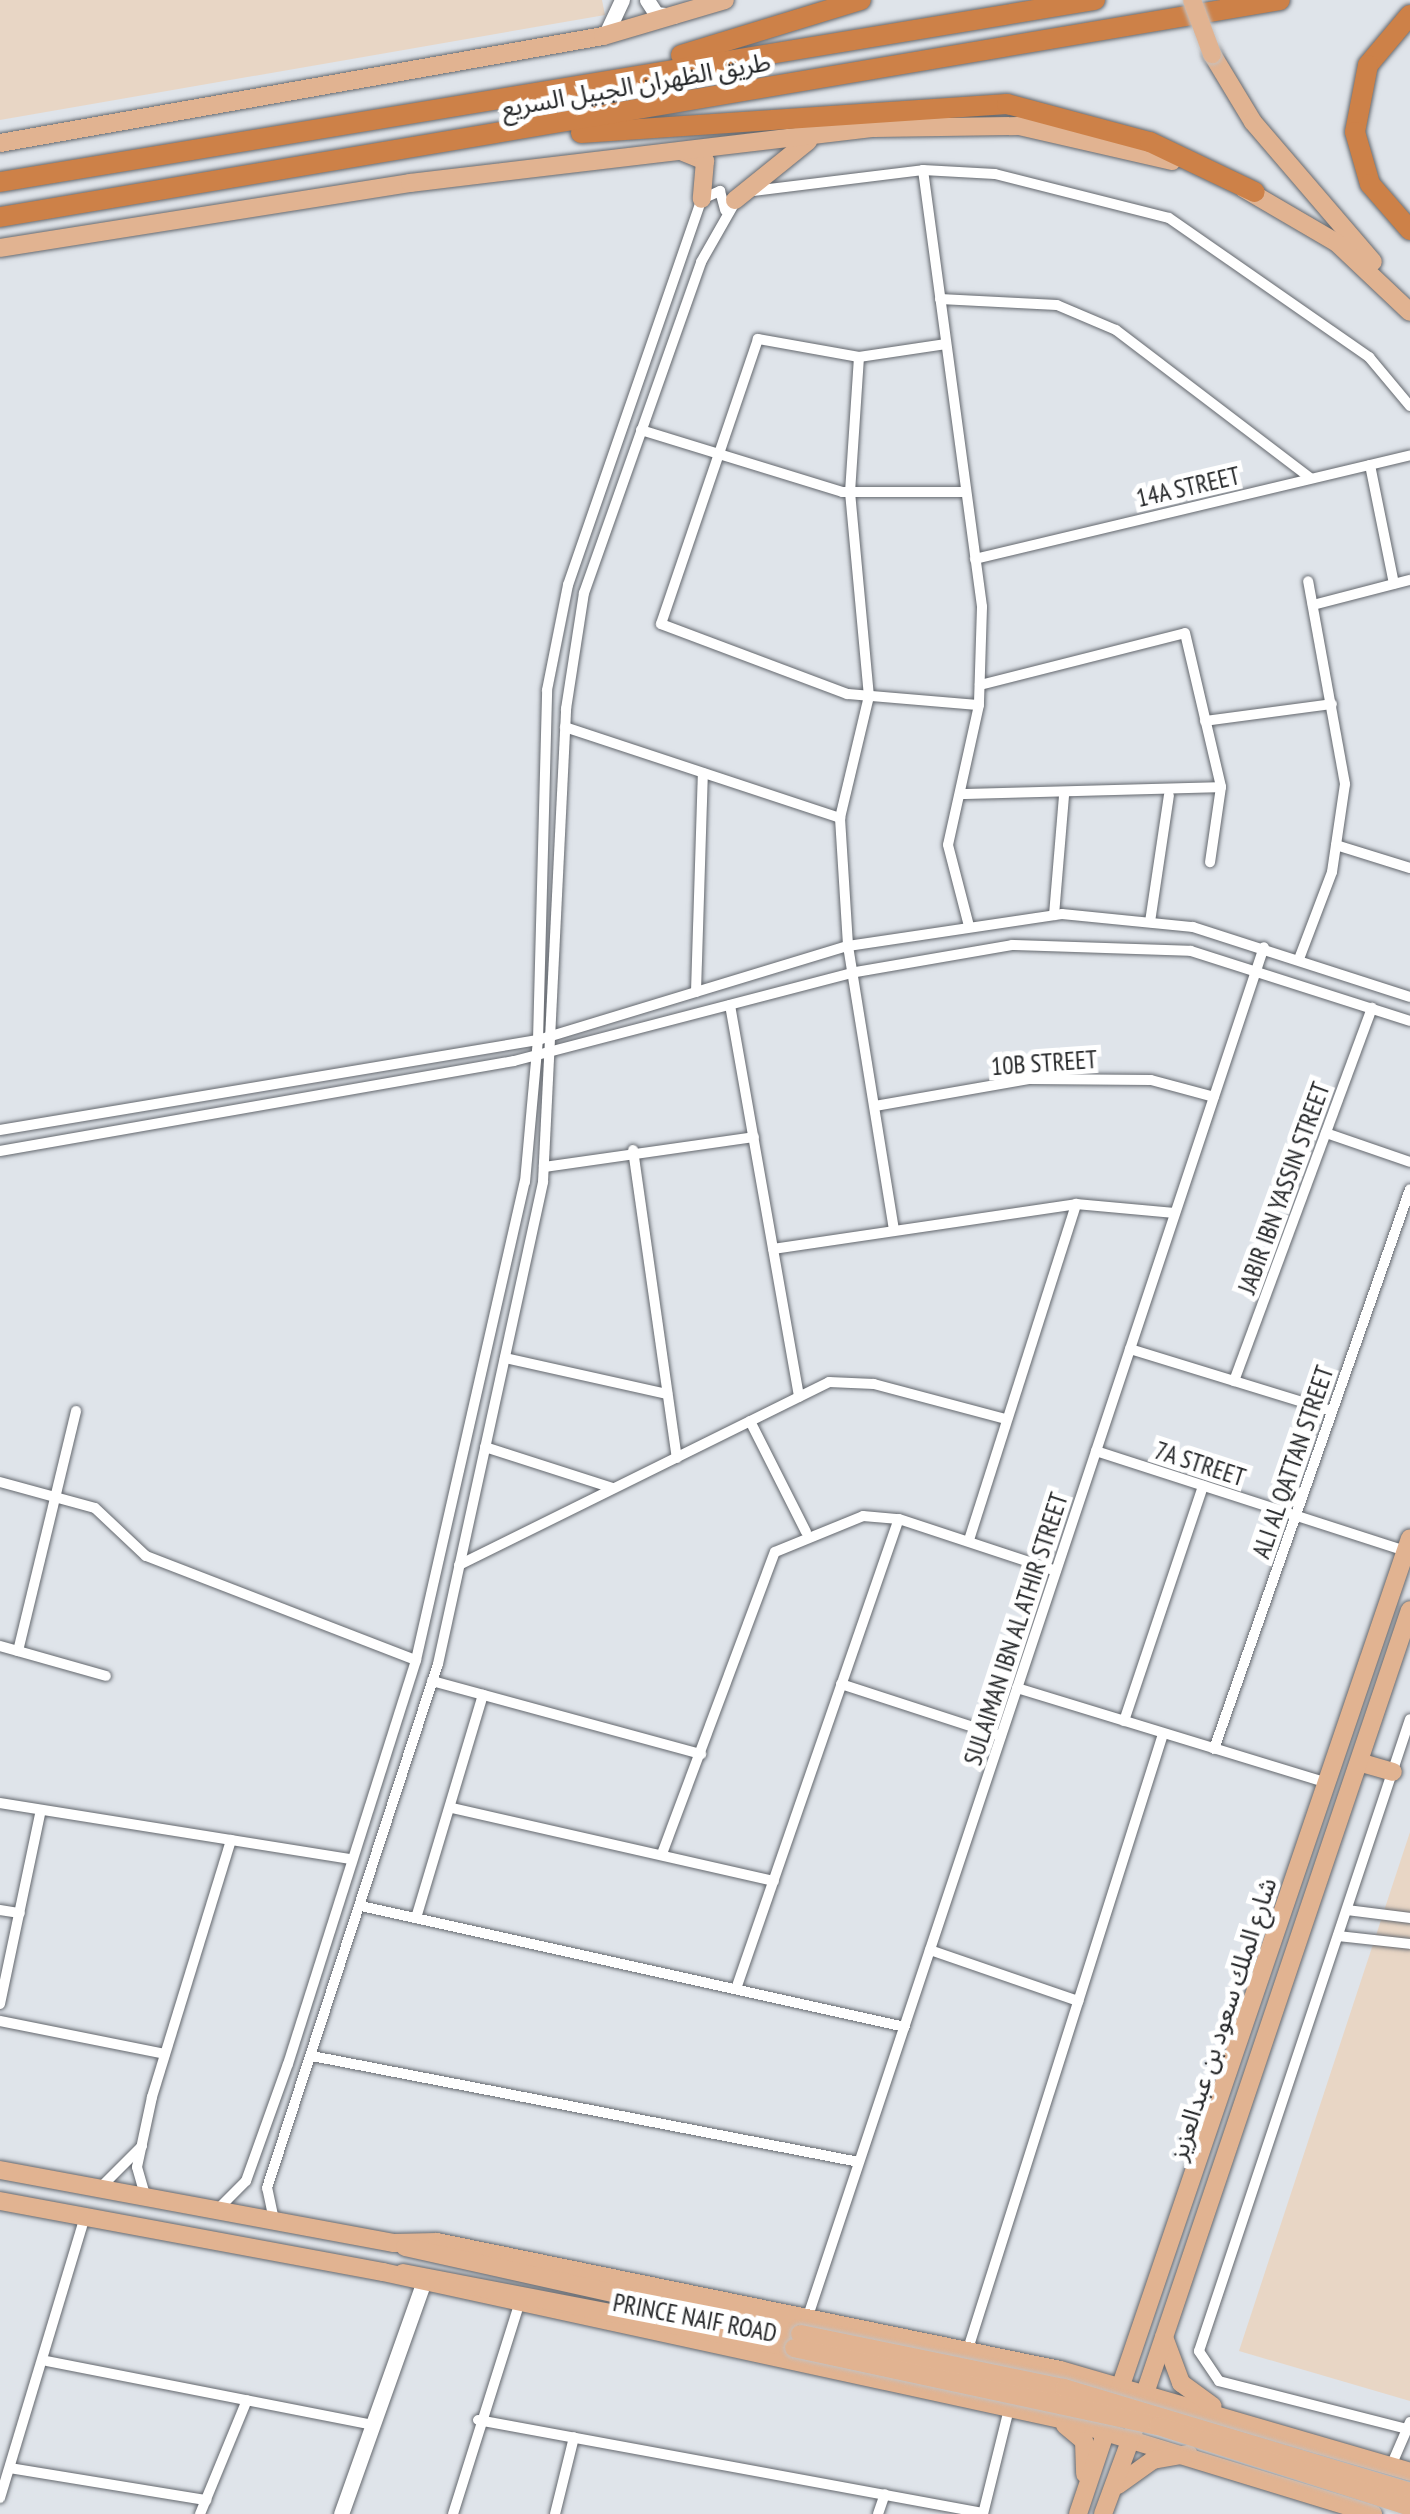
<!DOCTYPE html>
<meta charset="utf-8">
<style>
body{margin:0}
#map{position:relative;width:1410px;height:2514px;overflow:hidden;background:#dfe4ea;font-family:"PT Sans Narrow","Noto Sans Arabic",sans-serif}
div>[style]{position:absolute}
.commercial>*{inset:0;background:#e8d6c5}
.roads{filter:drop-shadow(0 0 2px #64686e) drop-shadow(0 0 2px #64686e)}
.street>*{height:10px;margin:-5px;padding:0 5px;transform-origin:5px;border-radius:5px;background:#fff}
.secondary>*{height:15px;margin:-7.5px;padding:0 7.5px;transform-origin:7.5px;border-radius:7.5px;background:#fff}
.primary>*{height:18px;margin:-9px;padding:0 9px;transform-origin:9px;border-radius:9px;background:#e1b391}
.highway>*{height:20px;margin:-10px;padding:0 10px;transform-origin:10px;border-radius:10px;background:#cd8148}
.bridges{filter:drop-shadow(0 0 2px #c2c2c3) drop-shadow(0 0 2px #c2c2c3)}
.primary-bridge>*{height:18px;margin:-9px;padding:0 9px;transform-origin:9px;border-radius:9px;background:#e1b391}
span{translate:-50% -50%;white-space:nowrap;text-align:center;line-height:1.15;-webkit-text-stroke:10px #fff;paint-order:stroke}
.street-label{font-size:25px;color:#242628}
</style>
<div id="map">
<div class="commercial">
<i style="clip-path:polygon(0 0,602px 0,605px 15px,0 120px)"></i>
<i style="clip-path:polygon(1410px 1832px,1410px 2401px,1239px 2351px)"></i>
</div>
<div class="roads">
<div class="street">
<i style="left:923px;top:170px;width:441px;rotate:82.3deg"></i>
<i style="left:982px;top:607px;width:98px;rotate:91.8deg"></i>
<i style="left:979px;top:705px;width:143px;rotate:102.5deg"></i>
<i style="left:948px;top:845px;width:84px;rotate:75.5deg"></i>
<i style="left:753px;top:191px;width:171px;rotate:-7deg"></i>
<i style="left:923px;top:170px;width:72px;rotate:3.2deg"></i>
<i style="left:995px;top:174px;width:179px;rotate:14.2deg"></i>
<i style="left:1169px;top:218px;width:244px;rotate:34.8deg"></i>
<i style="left:1369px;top:357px;width:64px;rotate:50.1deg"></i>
<i style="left:940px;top:299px;width:117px;rotate:2.9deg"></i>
<i style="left:1057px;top:305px;width:64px;rotate:23deg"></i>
<i style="left:1116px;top:330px;width:244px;rotate:37.3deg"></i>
<i style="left:946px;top:344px;width:88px;rotate:171.5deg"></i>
<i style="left:859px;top:357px;width:103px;rotate:-169.9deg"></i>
<i style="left:758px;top:339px;width:301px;rotate:108.8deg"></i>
<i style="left:661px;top:624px;width:199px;rotate:20.6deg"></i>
<i style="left:847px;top:694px;width:132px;rotate:4.8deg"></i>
<i style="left:859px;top:357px;width:135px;rotate:93.8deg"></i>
<i style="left:850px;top:492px;width:205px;rotate:84.7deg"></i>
<i style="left:869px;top:696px;width:125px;rotate:103.4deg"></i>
<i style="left:840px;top:818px;width:128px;rotate:86.4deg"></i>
<i style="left:848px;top:946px;width:287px;rotate:80.8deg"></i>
<i style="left:641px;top:430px;width:210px;rotate:17.1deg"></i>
<i style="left:842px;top:492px;width:123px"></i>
<i style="left:1370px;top:465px;width:121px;rotate:78.6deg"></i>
<i style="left:975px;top:559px;width:447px;rotate:-13.4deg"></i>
<i style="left:1313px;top:605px;width:100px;rotate:-14.5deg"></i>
<i style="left:980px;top:685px;width:211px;rotate:-14.2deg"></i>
<i style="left:1185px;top:633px;width:158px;rotate:76.8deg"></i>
<i style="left:1221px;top:787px;width:76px;rotate:98.3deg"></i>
<i style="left:1205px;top:721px;width:128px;rotate:-7.6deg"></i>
<i style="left:565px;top:727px;width:290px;rotate:18.3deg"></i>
<i style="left:961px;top:794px;width:260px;rotate:-1.5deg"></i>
<i style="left:1336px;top:845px;width:77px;rotate:17.3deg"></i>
<i style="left:1054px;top:915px;width:120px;rotate:-85.2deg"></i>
<i style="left:1150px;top:922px;width:128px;rotate:-81.5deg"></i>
<i style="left:1299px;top:959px;width:93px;rotate:-69.2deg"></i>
<i style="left:1332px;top:872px;width:89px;rotate:-81.6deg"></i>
<i style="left:1345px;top:784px;width:206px;rotate:-100.3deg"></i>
<i style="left:696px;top:992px;width:219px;rotate:-88.2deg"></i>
<i style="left:730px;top:1005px;width:398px;rotate:80deg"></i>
<i style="left:875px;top:1106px;width:156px;rotate:-9.9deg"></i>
<i style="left:1029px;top:1079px;width:122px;rotate:0.5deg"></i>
<i style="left:1151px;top:1080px;width:65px;rotate:15.1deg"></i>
<i style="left:0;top:1130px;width:545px;rotate:-9.5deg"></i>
<i style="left:538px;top:1040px;width:324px;rotate:-16.9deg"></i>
<i style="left:848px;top:946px;width:216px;rotate:-8.5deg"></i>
<i style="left:1062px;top:914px;width:132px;rotate:5.7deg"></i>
<i style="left:1193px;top:927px;width:228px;rotate:17.9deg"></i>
<i style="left:1326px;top:1133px;width:89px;rotate:19deg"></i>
<i style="left:633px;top:1150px;width:311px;rotate:81.9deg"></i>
<i style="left:0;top:1151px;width:522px;rotate:-9.93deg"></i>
<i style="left:514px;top:1061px;width:353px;rotate:-14.6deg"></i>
<i style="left:856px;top:972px;width:158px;rotate:-9.8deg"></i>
<i style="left:1012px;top:945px;width:179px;rotate:1.9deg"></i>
<i style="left:1191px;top:951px;width:230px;rotate:17.7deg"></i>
<i style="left:544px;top:1167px;width:212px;rotate:-8.1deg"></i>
<i style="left:773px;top:1249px;width:306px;rotate:-8.4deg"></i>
<i style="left:1076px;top:1204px;width:99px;rotate:5.2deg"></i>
<i style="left:1130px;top:1349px;width:211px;rotate:17.1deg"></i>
<i style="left:505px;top:1358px;width:166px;rotate:12.5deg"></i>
<i style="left:1234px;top:1381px;width:398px;rotate:-69.7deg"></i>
<i style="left:750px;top:1421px;width:124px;rotate:63.2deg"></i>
<i style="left:485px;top:1447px;width:134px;rotate:17.8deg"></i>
<i style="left:1096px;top:1451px;width:326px;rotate:17.9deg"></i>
<i style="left:0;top:1482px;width:98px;rotate:15.3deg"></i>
<i style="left:95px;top:1508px;width:70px;rotate:43.3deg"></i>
<i style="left:146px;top:1556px;width:289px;rotate:21.1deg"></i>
<i style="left:969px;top:1540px;width:353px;rotate:-72.3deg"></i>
<i style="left:459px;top:1565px;width:413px;rotate:-26.3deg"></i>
<i style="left:829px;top:1382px;width:45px;rotate:2.5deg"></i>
<i style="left:874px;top:1384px;width:137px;rotate:14.9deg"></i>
<i style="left:0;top:1646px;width:110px;rotate:15.8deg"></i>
<i style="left:18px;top:1651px;width:247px;rotate:-76.4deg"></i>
<i style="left:432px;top:1681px;width:279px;rotate:15.2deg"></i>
<i style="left:841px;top:1684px;width:168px;rotate:18deg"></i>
<i style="left:1017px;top:1688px;width:324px;rotate:17deg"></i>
<i style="left:1124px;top:1721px;width:248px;rotate:-71.4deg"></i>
<i style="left:1214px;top:1749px;width:593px;rotate:-70.71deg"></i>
<i style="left:0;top:1803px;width:355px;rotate:9.1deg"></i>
<i style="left:452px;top:1808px;width:330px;rotate:12.8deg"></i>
<i style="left:663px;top:1851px;width:319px;rotate:-69.5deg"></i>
<i style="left:775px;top:1552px;width:95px;rotate:-22.2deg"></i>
<i style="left:863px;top:1516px;width:36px;rotate:5deg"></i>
<i style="left:899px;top:1519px;width:165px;rotate:18.3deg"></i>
<i style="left:361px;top:1906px;width:557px;rotate:12.54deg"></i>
<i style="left:0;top:1910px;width:20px;rotate:9deg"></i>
<i style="left:1347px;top:1910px;width:64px;rotate:7.2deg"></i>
<i style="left:416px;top:1918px;width:233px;rotate:-73.3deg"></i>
<i style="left:1338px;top:1936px;width:72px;rotate:6.3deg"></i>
<i style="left:930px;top:1950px;width:157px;rotate:19deg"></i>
<i style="left:736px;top:1989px;width:497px;rotate:-70.9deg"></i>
<i style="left:0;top:2004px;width:198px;rotate:-78.1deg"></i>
<i style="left:0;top:2021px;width:168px;rotate:11.3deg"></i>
<i style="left:312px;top:2056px;width:557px;rotate:10.97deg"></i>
<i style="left:101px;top:2187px;width:58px;rotate:-45deg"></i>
<i style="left:145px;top:2195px;width:29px;rotate:-106deg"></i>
<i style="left:137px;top:2167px;width:72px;rotate:-77.9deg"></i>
<i style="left:152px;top:2097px;width:269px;rotate:-72.9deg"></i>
<i style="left:220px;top:2207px;width:37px;rotate:-45deg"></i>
<i style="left:246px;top:2181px;width:124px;rotate:-70.3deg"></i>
<i style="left:288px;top:2064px;width:424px;rotate:-72.4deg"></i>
<i style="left:416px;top:1660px;width:490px;rotate:-77.2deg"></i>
<i style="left:525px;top:1182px;width:143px;rotate:-84.8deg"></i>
<i style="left:538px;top:1040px;width:350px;rotate:-88.5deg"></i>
<i style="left:547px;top:690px;width:107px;rotate:-78.7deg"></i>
<i style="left:568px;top:585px;width:409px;rotate:-70.9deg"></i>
<i style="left:702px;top:199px;width:20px;rotate:-24deg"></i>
<i style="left:720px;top:191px;width:20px;rotate:75deg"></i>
<i style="left:274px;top:2220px;width:33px;rotate:-102deg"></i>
<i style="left:267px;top:2188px;width:551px;rotate:-71.93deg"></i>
<i style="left:438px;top:1664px;width:493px;rotate:-77.7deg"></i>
<i style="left:543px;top:1182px;width:474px;rotate:-87.2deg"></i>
<i style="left:566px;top:709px;width:117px;rotate:-81.2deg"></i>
<i style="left:584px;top:593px;width:351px;rotate:-70.5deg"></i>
<i style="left:701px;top:262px;width:73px;rotate:-60.3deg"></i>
<i style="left:806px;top:2322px;width:1449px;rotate:-71.58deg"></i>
<i style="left:967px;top:2352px;width:648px;rotate:-72.4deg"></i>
<i style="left:47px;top:2361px;width:332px;rotate:11.1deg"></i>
<i style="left:478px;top:2420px;width:513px;rotate:10.43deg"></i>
<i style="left:1407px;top:2429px;width:194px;rotate:-165.7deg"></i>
<i style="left:1219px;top:2381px;width:36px;rotate:-124deg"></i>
<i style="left:1199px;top:2351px;width:666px;rotate:-71.54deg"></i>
<i style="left:1391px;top:2466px;width:48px;rotate:-66.6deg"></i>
<i style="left:10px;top:2468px;width:199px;rotate:9.3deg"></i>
<i style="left:0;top:2498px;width:297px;rotate:-73.2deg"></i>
<i style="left:200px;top:2514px;width:123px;rotate:-67.6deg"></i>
<i style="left:453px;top:2514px;width:216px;rotate:-72.5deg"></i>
<i style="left:555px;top:2514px;width:79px;rotate:-76.1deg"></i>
<i style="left:878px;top:2514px;width:21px;rotate:-71deg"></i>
<i style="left:983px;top:2514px;width:108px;rotate:-76.1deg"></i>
</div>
<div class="secondary">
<i style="left:647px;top:0;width:17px;rotate:57deg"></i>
<i style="left:656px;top:14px;width:18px;rotate:6deg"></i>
<i style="left:606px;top:34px;width:38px;rotate:-65deg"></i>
<i style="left:341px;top:2514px;width:242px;rotate:-70.4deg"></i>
</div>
<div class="primary">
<i style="left:1212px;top:54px;width:79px;rotate:58.9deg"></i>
<i style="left:1253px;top:122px;width:184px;rotate:49.4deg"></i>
<i style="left:0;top:143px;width:612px;rotate:-10.06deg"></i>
<i style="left:603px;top:36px;width:127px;rotate:-16.4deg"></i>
<i style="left:683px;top:152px;width:24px;rotate:22deg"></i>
<i style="left:705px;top:161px;width:38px;rotate:95deg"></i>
<i style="left:1243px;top:188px;width:109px;rotate:30.3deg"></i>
<i style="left:1337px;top:243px;width:100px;rotate:43.4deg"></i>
<i style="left:735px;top:200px;width:94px;rotate:-38.9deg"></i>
<i style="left:0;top:248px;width:415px;rotate:-9deg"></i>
<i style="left:410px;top:183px;width:467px;rotate:-6.8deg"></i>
<i style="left:874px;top:128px;width:145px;rotate:-0.8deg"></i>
<i style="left:1019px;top:126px;width:157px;rotate:12.9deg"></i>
<i style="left:1362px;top:1763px;width:32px;rotate:16deg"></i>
<i style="left:0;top:2170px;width:401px;rotate:10.5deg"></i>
<i style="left:394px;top:2243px;width:43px;rotate:-1.3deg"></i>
<i style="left:437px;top:2242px;width:636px;rotate:11.61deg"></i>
<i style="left:1060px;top:2370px;width:365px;rotate:16.2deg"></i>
<i style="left:0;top:2201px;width:390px;rotate:10.5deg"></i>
<i style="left:383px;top:2272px;width:702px;rotate:12.25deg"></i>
<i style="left:1069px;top:2421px;width:318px;rotate:17deg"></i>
<i style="left:405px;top:2247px;width:398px;rotate:12.5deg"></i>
<i style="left:403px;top:2273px;width:398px;rotate:10.9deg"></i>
<i style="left:1164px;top:2337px;width:49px;rotate:69.7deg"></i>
<i style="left:1181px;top:2383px;width:39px;rotate:36deg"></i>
<i style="left:1118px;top:2394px;width:904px;rotate:-71.16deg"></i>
<i style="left:1141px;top:2405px;width:839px;rotate:-71.31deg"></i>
<i style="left:1065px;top:2425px;width:25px;rotate:40deg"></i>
<i style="left:1084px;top:2441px;width:33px;rotate:88deg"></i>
<i style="left:1118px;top:2485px;width:43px;rotate:-35.5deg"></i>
<i style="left:1153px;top:2460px;width:36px;rotate:-10deg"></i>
<i style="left:1078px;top:2514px;width:100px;rotate:-71.4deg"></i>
<i style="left:1103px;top:2514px;width:90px;rotate:-69.7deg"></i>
</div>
<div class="highway">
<i style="left:1410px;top:15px;width:65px;rotate:130deg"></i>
<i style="left:1368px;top:65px;width:68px;rotate:101deg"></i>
<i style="left:1355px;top:132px;width:54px;rotate:73.9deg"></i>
<i style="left:1370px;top:184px;width:61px;rotate:49deg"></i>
<i style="left:681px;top:55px;width:188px;rotate:-17deg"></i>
<i style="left:581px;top:133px;width:427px;rotate:-3.9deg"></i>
<i style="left:1007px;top:104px;width:148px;rotate:14.9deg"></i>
<i style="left:1150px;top:142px;width:116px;rotate:25.5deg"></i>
<i style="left:0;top:182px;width:1110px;rotate:-9.44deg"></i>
<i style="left:0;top:217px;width:1298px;rotate:-9.62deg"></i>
</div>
</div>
<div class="bridges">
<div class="primary-bridge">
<i style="left:1192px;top:0;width:58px;rotate:69.7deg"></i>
<i style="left:800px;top:2334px;width:269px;rotate:11.6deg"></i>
<i style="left:1064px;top:2388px;width:361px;rotate:16.7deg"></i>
<i style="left:794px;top:2348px;width:372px;rotate:12.1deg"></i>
<i style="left:1158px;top:2426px;width:265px;rotate:17.8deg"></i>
</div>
</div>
<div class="street-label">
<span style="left:636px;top:85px;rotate:-10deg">طريق الظهران الجبيل السريع</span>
<span style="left:1188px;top:487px;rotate:-13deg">14A STREET</span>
<span style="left:1044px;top:1063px;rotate:-4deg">10B STREET</span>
<span style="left:1284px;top:1188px;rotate:-70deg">JABIR IBN YASSIN STREET</span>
<span style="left:1293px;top:1462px;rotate:-71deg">ALI AL QATTAN STREET</span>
<span style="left:1200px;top:1464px;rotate:18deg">7A STREET</span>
<span style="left:1016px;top:1629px;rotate:-72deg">SULAIMAN IBN AL ATHIR STREET</span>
<span style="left:1223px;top:2019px;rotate:-72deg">شارع الملك سعود بن عبدالعزيز</span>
<span style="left:695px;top:2318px;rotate:11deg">PRINCE NAIF ROAD</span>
</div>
</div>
